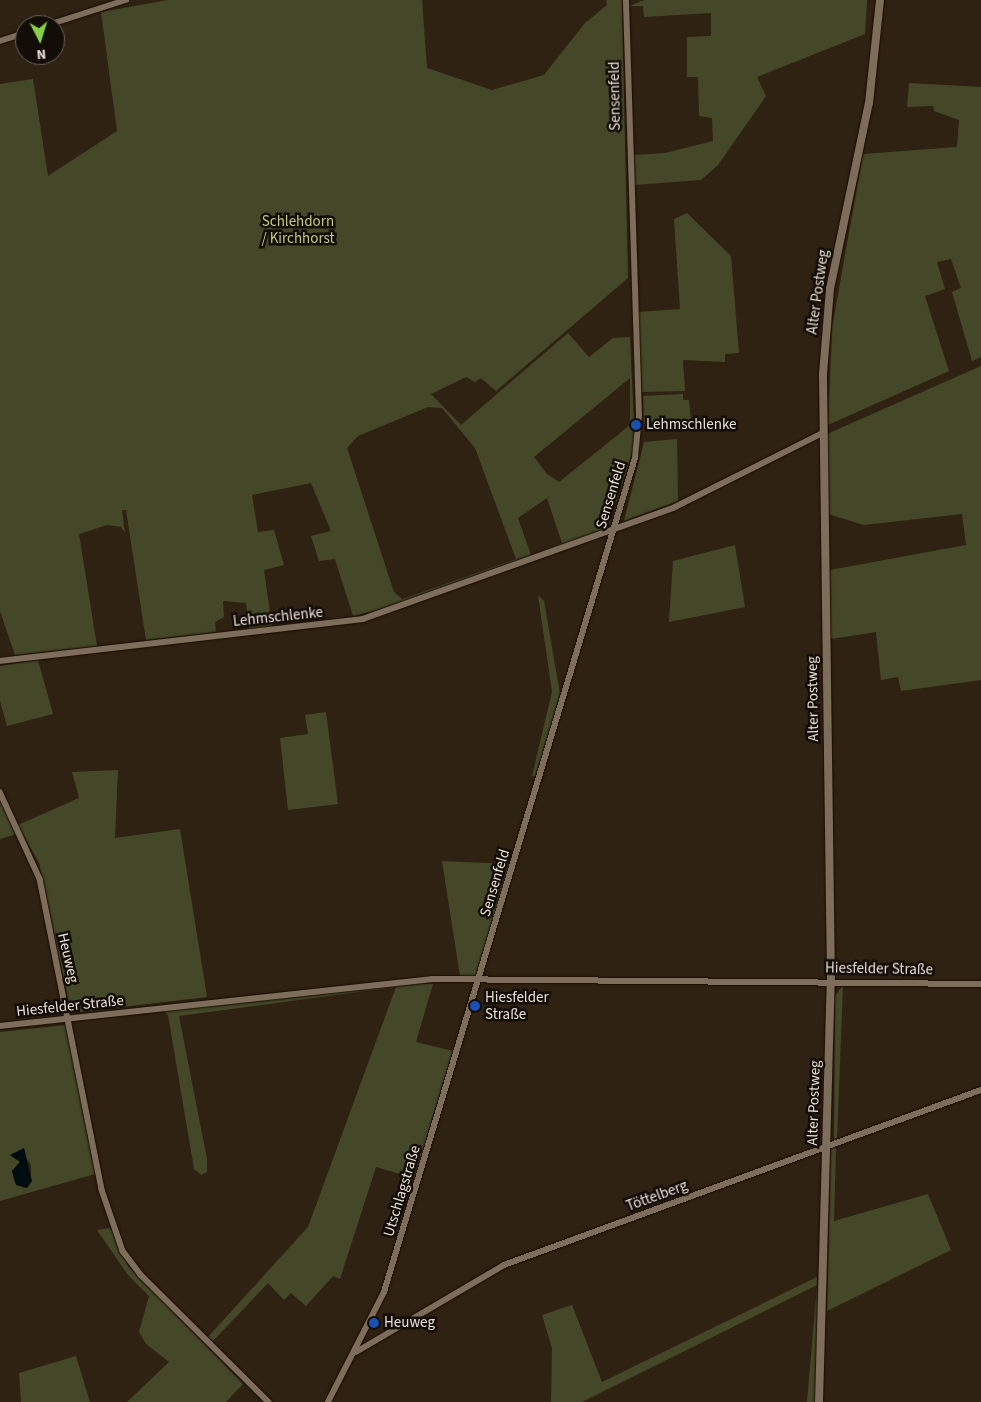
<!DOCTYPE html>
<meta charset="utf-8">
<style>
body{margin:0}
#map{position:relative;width:981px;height:1402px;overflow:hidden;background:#302212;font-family:"Source Sans 3",sans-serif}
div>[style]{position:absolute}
.green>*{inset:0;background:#454828}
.water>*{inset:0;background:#000d10}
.roads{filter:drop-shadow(0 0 1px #180b00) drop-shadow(0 0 1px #180b00)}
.street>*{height:5.5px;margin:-2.75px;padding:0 2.75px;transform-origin:2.75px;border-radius:2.75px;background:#7e6d5b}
.secondary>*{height:8px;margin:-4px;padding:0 4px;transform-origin:4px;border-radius:4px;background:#7e6d5b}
.dots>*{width:14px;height:14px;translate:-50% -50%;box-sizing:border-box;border:2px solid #130d07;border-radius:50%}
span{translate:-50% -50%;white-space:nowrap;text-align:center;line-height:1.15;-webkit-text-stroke:5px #130d07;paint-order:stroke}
.street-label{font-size:15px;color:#e9dfd5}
.park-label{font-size:15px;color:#c4ca81}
.poi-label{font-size:15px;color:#e9dfd5}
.left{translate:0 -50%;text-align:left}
.north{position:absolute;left:15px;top:15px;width:50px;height:50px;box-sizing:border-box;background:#130d07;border:1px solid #696159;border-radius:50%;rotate:175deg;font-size:14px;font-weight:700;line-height:20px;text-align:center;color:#e9dfd5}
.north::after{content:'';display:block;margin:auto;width:18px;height:22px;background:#87cf4a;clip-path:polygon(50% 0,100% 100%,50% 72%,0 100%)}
</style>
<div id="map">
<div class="green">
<i style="clip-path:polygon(evenodd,168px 0,422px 0,427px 68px,492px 90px,544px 75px,585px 23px,607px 5px,606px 0,622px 0,628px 278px,496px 391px,481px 378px,475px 382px,466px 377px,431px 394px,461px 425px,568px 333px,589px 357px,613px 338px,630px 337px,635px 444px,608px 528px,544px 553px,541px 551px,562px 543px,547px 498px,518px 518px,531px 555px,397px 605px,353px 616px,335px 559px,319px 561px,311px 536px,331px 531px,311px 483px,252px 495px,258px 532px,274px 530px,284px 565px,264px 570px,272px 626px,249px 629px,246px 603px,223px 601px,224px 617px,215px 622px,216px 632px,146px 640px,126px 510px,122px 510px,125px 533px,121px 527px,107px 525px,79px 534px,97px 646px,15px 655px,0 611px,0 84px,33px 79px,48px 176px,117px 131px,101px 12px,168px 0,630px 378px,630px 425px,559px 482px,547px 474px,534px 457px,630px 378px,168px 0,428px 407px,442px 408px,475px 448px,516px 559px,402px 599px,394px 592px,347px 448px,358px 436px,428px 407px)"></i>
<i style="clip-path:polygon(645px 0,867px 0,865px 34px,757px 77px,766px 96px,718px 165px,701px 180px,634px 185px,634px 155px,665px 153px,713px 141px,712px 118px,699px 116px,698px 77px,687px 77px,687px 37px,711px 36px,711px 13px,644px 17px,643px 6px,629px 6px)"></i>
<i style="clip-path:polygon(909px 83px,981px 87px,981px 357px,972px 361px,952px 292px,961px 288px,951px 259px,937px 262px,945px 289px,925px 296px,949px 371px,828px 425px,832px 328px,863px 154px,957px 147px,959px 120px,934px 111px,933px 106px,907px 107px)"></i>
<i style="clip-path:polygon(687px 213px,731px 256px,739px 353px,725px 354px,725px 362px,683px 360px,685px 391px,642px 392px,638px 312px,680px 309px,674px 219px)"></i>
<i style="clip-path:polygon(981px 366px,981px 680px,901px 691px,898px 677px,881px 680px,876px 632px,831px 639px,830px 570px,966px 545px,962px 514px,864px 525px,828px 514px,827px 434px)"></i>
<i style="clip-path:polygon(683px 394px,683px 400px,689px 400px,691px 421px,644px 424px,643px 396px)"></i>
<i style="clip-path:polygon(677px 439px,678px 501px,624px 521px,644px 442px)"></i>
<i style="clip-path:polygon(735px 545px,745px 607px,669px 622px,673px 561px)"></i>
<i style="clip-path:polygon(538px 595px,544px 601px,560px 694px,536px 776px,532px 776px,552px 692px)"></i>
<i style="clip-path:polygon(38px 660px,53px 714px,7px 726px,0 701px,0 666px)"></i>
<i style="clip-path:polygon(326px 712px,338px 804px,288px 810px,280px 738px,308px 734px,305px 715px)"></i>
<i style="clip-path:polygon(118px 770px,115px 838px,180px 829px,207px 997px,71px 1013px,39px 863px,18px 825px,79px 798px,72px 772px)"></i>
<i style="clip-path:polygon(0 800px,17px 834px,0 839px)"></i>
<i style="clip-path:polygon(442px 861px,512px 864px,480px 976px,460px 976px)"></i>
<i style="clip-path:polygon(396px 984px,433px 984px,416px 1042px,453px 1051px,414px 1178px,376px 1167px,340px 1279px,333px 1276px,306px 1306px,291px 1293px,284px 1300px,268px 1283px,213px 1341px,208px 1337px,308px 1227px,396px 987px,179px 1016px,207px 1159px,207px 1172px,201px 1175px,194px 1169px,168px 1015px,163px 1011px)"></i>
<i style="clip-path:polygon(843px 985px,837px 1140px,834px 1140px,835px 996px)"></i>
<i style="clip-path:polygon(evenodd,66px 1025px,95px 1174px,0 1201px,0 1032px,66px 1025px,15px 1158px,27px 1159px,31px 1165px,31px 1179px,24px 1188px,14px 1181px,12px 1171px,20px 1162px,15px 1158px)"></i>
<i style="clip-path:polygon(836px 1147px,834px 1221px,928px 1194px,951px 1250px,827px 1311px,831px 1148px)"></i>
<i style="clip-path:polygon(110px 1228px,128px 1266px,243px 1384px,226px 1402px,127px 1402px,169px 1362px,146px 1344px,139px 1332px,149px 1296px,128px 1275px,97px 1230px)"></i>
<i style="clip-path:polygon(817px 1277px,817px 1333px,815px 1402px,807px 1402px,817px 1285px,582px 1402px,551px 1402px,552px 1348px,542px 1315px,572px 1305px,602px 1382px)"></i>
<i style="clip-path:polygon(76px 1356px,90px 1402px,21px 1402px,19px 1373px)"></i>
</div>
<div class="water">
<i style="clip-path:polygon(24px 1148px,32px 1181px,27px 1188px,16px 1185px,12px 1171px,20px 1162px,10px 1155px)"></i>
</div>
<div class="roads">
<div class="street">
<i style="left:48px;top:25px;width:82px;rotate:-17.8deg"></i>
<i style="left:0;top:41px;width:26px;rotate:-18deg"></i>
<i style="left:0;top:661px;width:365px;rotate:-6.6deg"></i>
<i style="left:363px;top:619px;width:331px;rotate:-19.7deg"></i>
<i style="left:675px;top:507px;width:165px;rotate:-26.6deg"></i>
<i style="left:0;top:792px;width:96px;rotate:65.3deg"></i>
<i style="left:40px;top:879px;width:317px;rotate:78.7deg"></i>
<i style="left:102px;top:1190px;width:65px;rotate:71deg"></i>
<i style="left:123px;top:1251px;width:30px;rotate:53deg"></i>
<i style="left:141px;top:1275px;width:180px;rotate:44.8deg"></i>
<i style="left:0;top:1026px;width:435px;rotate:-6.2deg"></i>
<i style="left:432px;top:979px;width:549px;rotate:0.52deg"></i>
<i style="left:356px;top:1352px;width:172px;rotate:-30.4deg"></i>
<i style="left:504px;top:1265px;width:508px;rotate:-20.15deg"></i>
<i style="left:328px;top:1402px;width:123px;rotate:-63deg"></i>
<i style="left:384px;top:1292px;width:871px;rotate:-73.25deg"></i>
<i style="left:635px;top:458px;width:42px;rotate:-84.6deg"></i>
<i style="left:639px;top:416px;width:416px;rotate:-91.8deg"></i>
</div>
<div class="secondary">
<i style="left:819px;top:1402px;width:421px;rotate:-88.4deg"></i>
<i style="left:831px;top:981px;width:607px;rotate:-90.76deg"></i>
<i style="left:823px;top:374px;width:85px;rotate:-85.3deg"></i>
<i style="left:830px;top:289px;width:190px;rotate:-78.2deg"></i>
<i style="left:869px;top:103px;width:104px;rotate:-83.9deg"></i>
</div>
</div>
<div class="dots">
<i style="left:636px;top:425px;background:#1a4fb4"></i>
<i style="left:475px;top:1006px;background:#1a4fb4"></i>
<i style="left:374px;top:1323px;background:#1a4fb4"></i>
</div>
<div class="street-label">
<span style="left:615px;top:96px;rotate:-91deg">Sensenfeld</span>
<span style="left:818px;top:292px;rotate:-82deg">Alter Postweg</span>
<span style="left:611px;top:495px;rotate:-73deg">Sensenfeld</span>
<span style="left:278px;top:617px;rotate:-6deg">Lehmschlenke</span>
<span style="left:813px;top:699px;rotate:-91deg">Alter Postweg</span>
<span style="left:495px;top:883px;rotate:-73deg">Sensenfeld</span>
<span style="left:68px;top:958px;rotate:77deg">Heuweg</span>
<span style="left:879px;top:969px;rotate:1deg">Hiesfelder Straße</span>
<span style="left:70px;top:1006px;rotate:-6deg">Hiesfelder Straße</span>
<span style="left:814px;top:1103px;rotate:-88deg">Alter Postweg</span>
<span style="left:402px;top:1191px;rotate:-73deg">Utschlagstraße</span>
<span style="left:657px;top:1196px;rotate:-20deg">Töttelberg</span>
</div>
<div class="park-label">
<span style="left:298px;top:230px">Schlehdorn<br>/ Kirchhorst</span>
</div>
<div class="poi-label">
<span class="left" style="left:646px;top:425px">Lehmschlenke</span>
<span class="left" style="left:485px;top:1006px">Hiesfelder<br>Straße</span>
<span class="left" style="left:384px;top:1323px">Heuweg</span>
</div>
<div class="north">N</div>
</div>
